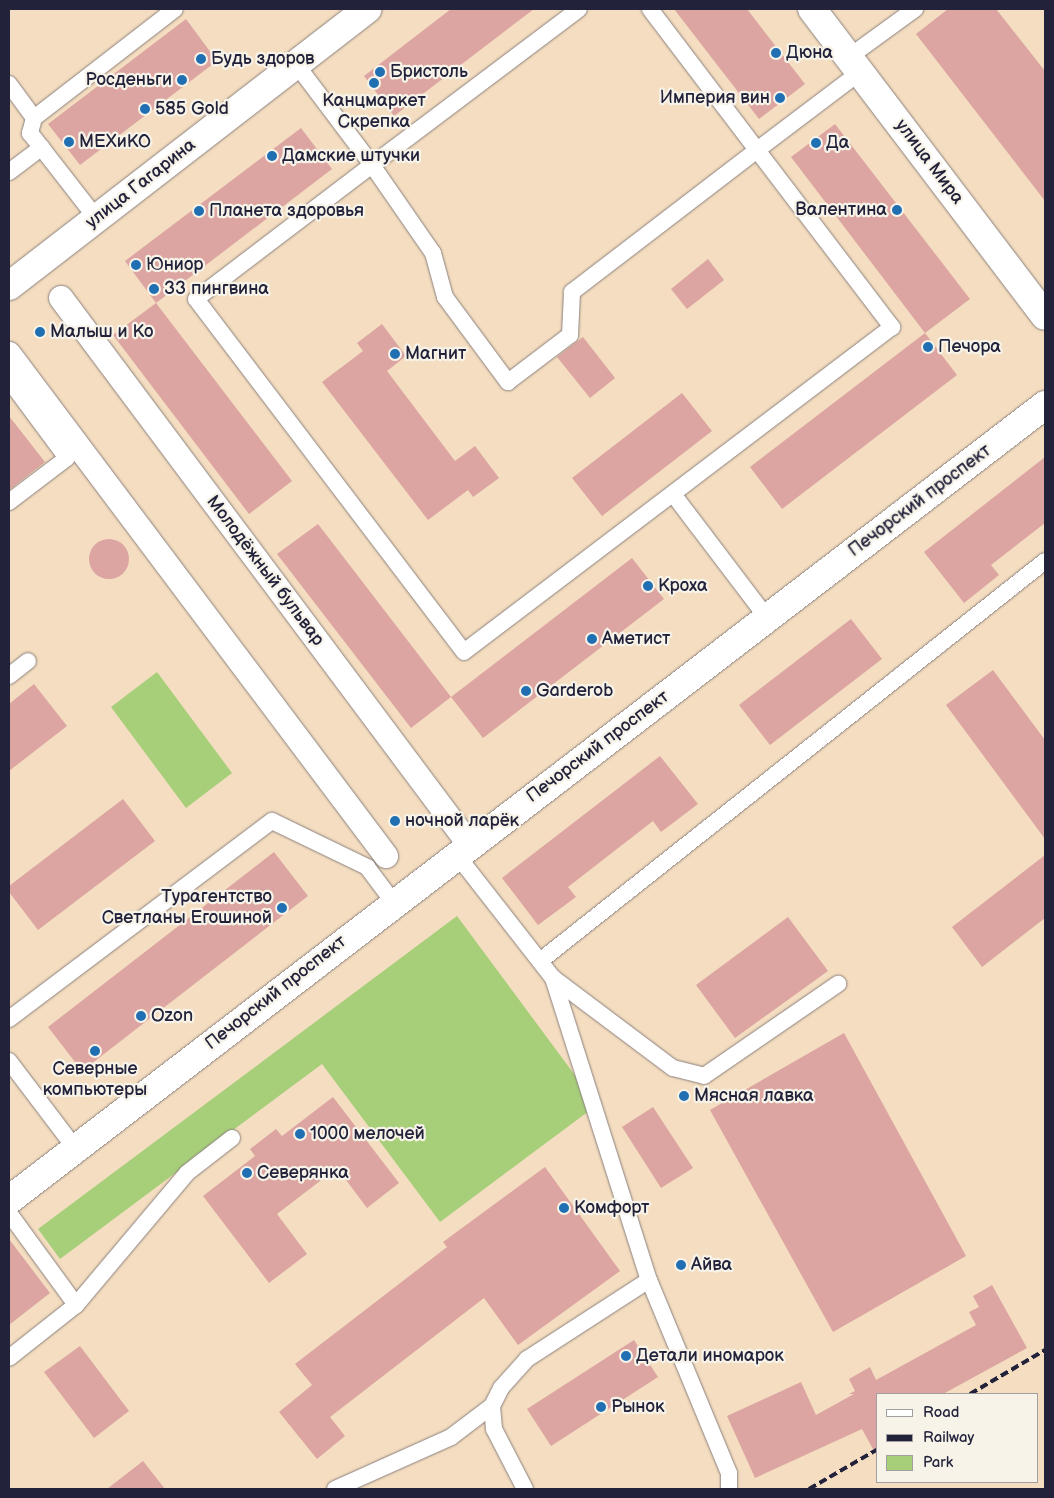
<!DOCTYPE html>
<meta charset="utf-8">
<style>
body{margin:0}
#map{position:relative;width:1054px;height:1498px;overflow:hidden;background:#f4ddc0;font-family:"Balsamiq Sans",sans-serif}
div>[style]{position:absolute}
.green>*{inset:0;background:#a7cf7a}
.building>*{inset:0;background:#dca5a1}
.round{border-radius:50%}
.roads{filter:drop-shadow(0 0 1px #8b807e) drop-shadow(0 0 1px #8b807e)}
.service>*{height:16px;margin:-8px;padding:0 8px;transform-origin:8px;border-radius:8px;background:#fff}
.pedestrian>*{height:24px;margin:-12px;padding:0 12px;transform-origin:12px;border-radius:12px;background:#fff}
.tertiary>*{height:28px;margin:-14px;padding:0 14px;transform-origin:14px;border-radius:14px;background:#fff}
.secondary>*{height:28px;margin:-14px;padding:0 14px;transform-origin:14px;border-radius:14px;background:#fff}
.rail>*{height:4px;margin-top:-2px;transform-origin:0;background:repeating-linear-gradient(90deg,#22223b 0 8px,transparent 0 12px)}
.dots>*{width:14px;height:14px;translate:-50% -50%;box-sizing:border-box;border:2px solid #f7f3e8;border-radius:50%}
span{translate:-50% -50%;white-space:nowrap;text-align:center;line-height:1.15;-webkit-text-stroke:4.5px #f7f3e8;paint-order:stroke}
.poi-label{font-size:18px;color:#22223b}
.left{translate:0 -50%;text-align:left}
.right{translate:-100% -50%;text-align:right}
.street-label{font-size:18px;color:#22223b}
.frame{position:absolute;inset:0;border:10px solid #22223b;pointer-events:none}
.legend{position:absolute;left:876px;top:1393px;width:162px;height:90px;box-sizing:border-box;background:#f7f3e8;border:1px solid #a29fa3;margin:0;padding:6px 9px;list-style:none;font-size:15px;color:#22223b}
.legend li{display:flex;align-items:center;gap:10px;height:25px}
.legend b{width:25px;border:1px solid #a29fa3}
</style>
<div id="map">
<div class="green">
<i style="clip-path:polygon(157px 672px,232px 773px,186px 808px,111px 707px)"></i>
<i style="clip-path:polygon(457px 916px,597px 1105px,440px 1222px,322px 1064px,60px 1259px,38px 1229px)"></i>
</div>
<div class="building">
<i style="clip-path:polygon(451px 9px,534px 9px,394px 116px,364px 76px)"></i>
<i style="clip-path:polygon(674px 9px,747px 9px,805px 84px,759px 119px)"></i>
<i style="clip-path:polygon(948px 9px,996px 9px,1045px 71px,1045px 201px,916px 34px)"></i>
<i style="clip-path:polygon(186px 19px,217px 61px,80px 165px,48px 124px)"></i>
<i style="clip-path:polygon(835px 124px,970px 299px,925px 333px,791px 157px)"></i>
<i style="clip-path:polygon(301px 128px,332px 169px,156px 303px,125px 261px)"></i>
<i style="clip-path:polygon(708px 259px,724px 280px,687px 309px,671px 289px)"></i>
<i style="clip-path:polygon(156px 303px,292px 481px,249px 514px,113px 335px)"></i>
<i style="clip-path:polygon(382px 324px,406px 356px,387px 371px,455px 461px,475px 446px,499px 478px,473px 497px,468px 490px,428px 520px,322px 382px,363px 351px,357px 343px)"></i>
<i style="clip-path:polygon(925px 333px,957px 375px,782px 509px,750px 467px)"></i>
<i style="clip-path:polygon(583px 337px,615px 378px,590px 398px,557px 357px)"></i>
<i style="clip-path:polygon(682px 393px,712px 431px,602px 516px,572px 478px)"></i>
<i style="clip-path:polygon(9px 416px,45px 462px,9px 490px)"></i>
<i style="clip-path:polygon(1045px 457px,1045px 523px,991px 565px,999px 575px,964px 603px,924px 552px)"></i>
<i style="clip-path:polygon(318px 524px,451px 697px,411px 728px,277px 554px)"></i>
<i class="round" style="left:89px;top:539px;width:40px;height:40px"></i>
<i style="clip-path:polygon(632px 558px,664px 599px,483px 738px,451px 697px)"></i>
<i style="clip-path:polygon(851px 619px,882px 659px,770px 745px,739px 705px)"></i>
<i style="clip-path:polygon(993px 670px,1045px 740px,1045px 839px,946px 705px)"></i>
<i style="clip-path:polygon(34px 684px,67px 726px,9px 771px,9px 704px)"></i>
<i style="clip-path:polygon(660px 756px,698px 804px,661px 832px,653px 821px,568px 887px,576px 897px,538px 925px,502px 878px)"></i>
<i style="clip-path:polygon(123px 799px,155px 841px,38px 930px,9px 892px,9px 886px)"></i>
<i style="clip-path:polygon(274px 852px,308px 896px,82px 1071px,48px 1027px)"></i>
<i style="clip-path:polygon(1045px 855px,1045px 918px,982px 967px,952px 927px)"></i>
<i style="clip-path:polygon(788px 917px,828px 971px,735px 1038px,696px 985px)"></i>
<i style="clip-path:polygon(844px 1033px,966px 1256px,833px 1332px,710px 1110px)"></i>
<i style="clip-path:polygon(333px 1097px,399px 1183px,367px 1208px,337px 1168px,277px 1214px,307px 1254px,269px 1283px,203px 1196px,255px 1156px,250px 1149px,276px 1129px,282px 1136px)"></i>
<i style="clip-path:polygon(653px 1107px,693px 1168px,661px 1188px,622px 1127px)"></i>
<i style="clip-path:polygon(545px 1167px,620px 1271px,518px 1345px,484px 1298px,330px 1417px,345px 1436px,317px 1459px,279px 1412px,312px 1385px,295px 1364px,447px 1247px,443px 1242px)"></i>
<i style="clip-path:polygon(9px 1239px,50px 1293px,9px 1325px)"></i>
<i style="clip-path:polygon(992px 1285px,1027px 1348px,943px 1394px,878px 1394px,878px 1458px,862px 1429px,755px 1478px,727px 1416px,801px 1382px,816px 1415px,854px 1394px,849px 1394px,855px 1391px,849px 1379px,870px 1367px,876px 1380px,976px 1325px,969px 1312px,979px 1307px,973px 1296px)"></i>
<i style="clip-path:polygon(634px 1340px,658px 1377px,551px 1446px,527px 1409px)"></i>
<i style="clip-path:polygon(80px 1346px,129px 1411px,94px 1438px,44px 1372px)"></i>
<i style="clip-path:polygon(143px 1461px,165px 1489px,107px 1489px)"></i>
</div>
<div class="roads">
<div class="service">
<i style="left:650px;top:9px;width:177px;rotate:52.8deg"></i>
<i style="left:757px;top:150px;width:223px;rotate:52.7deg"></i>
<i style="left:892px;top:327px;width:537px;rotate:142.79deg"></i>
<i style="left:464px;top:652px;width:443px;rotate:-127.2deg"></i>
<i style="left:196px;top:299px;width:221px;rotate:-37.3deg"></i>
<i style="left:372px;top:165px;width:107px;rotate:55.3deg"></i>
<i style="left:433px;top:253px;width:46px;rotate:74.7deg"></i>
<i style="left:445px;top:297px;width:106px;rotate:53.5deg"></i>
<i style="left:508px;top:382px;width:78px;rotate:-37.2deg"></i>
<i style="left:570px;top:335px;width:43px;rotate:-87.3deg"></i>
<i style="left:572px;top:292px;width:233px;rotate:-37.5deg"></i>
<i style="left:757px;top:150px;width:129px;rotate:-37.1deg"></i>
<i style="left:849px;top:57px;width:82px;rotate:-36deg"></i>
<i style="left:296px;top:64px;width:126px;rotate:53deg"></i>
<i style="left:372px;top:165px;width:259px;rotate:-37deg"></i>
<i style="left:9px;top:84px;width:42px;rotate:53.7deg"></i>
<i style="left:34px;top:118px;width:16px;rotate:105deg"></i>
<i style="left:30px;top:133px;width:109px;rotate:52.1deg"></i>
<i style="left:34px;top:118px;width:178px;rotate:-37.7deg"></i>
<i style="left:9px;top:172px;width:41px;rotate:-37.1deg"></i>
<i style="left:9px;top:380px;width:97px;rotate:53.4deg"></i>
<i style="left:67px;top:458px;width:73px;rotate:142.8deg"></i>
<i style="left:673px;top:494px;width:156px;rotate:52.8deg"></i>
<i style="left:9px;top:676px;width:24px;rotate:-38deg"></i>
<i style="left:456px;top:854px;width:157px;rotate:52deg"></i>
<i style="left:553px;top:978px;width:317px;rotate:72.4deg"></i>
<i style="left:649px;top:1280px;width:209px;rotate:67.5deg"></i>
<i style="left:729px;top:1473px;width:16px;rotate:90deg"></i>
<i style="left:540px;top:961px;width:644px;rotate:-38.38deg"></i>
<i style="left:553px;top:978px;width:150px;rotate:36.9deg"></i>
<i style="left:673px;top:1068px;width:32px;rotate:14deg"></i>
<i style="left:704px;top:1076px;width:163px;rotate:-34.5deg"></i>
<i style="left:9px;top:1019px;width:329px;rotate:-37deg"></i>
<i style="left:272px;top:821px;width:106px;rotate:25.8deg"></i>
<i style="left:367px;top:867px;width:45px;rotate:53.1deg"></i>
<i style="left:9px;top:1061px;width:109px;rotate:52.8deg"></i>
<i style="left:9px;top:1213px;width:114px;rotate:53.9deg"></i>
<i style="left:76px;top:1305px;width:85px;rotate:141.7deg"></i>
<i style="left:76px;top:1305px;width:172px;rotate:-49.9deg"></i>
<i style="left:187px;top:1173px;width:57px;rotate:-37.9deg"></i>
<i style="left:335px;top:1489px;width:127px;rotate:-24.1deg"></i>
<i style="left:451px;top:1437px;width:51px;rotate:-37.1deg"></i>
<i style="left:525px;top:1489px;width:68px;rotate:-117.3deg"></i>
<i style="left:494px;top:1429px;width:23px;rotate:-95deg"></i>
<i style="left:492px;top:1406px;width:20px;rotate:-63deg"></i>
<i style="left:501px;top:1388px;width:39px;rotate:-48deg"></i>
<i style="left:527px;top:1359px;width:145px;rotate:-32.9deg"></i>
</div>
<div class="pedestrian">
<i style="left:61px;top:298px;width:682px;rotate:53.23deg"></i>
<i style="left:9px;top:354px;width:628px;rotate:53.09deg"></i>
</div>
<div class="tertiary">
<i style="left:812px;top:9px;width:385px;rotate:52.8deg"></i>
</div>
<div class="secondary">
<i style="left:9px;top:286px;width:453px;rotate:-37.7deg"></i>
<i style="left:9px;top:1200px;width:1306px;rotate:-37.5deg"></i>
</div>
</div>
<div class="rail">
<i style="left:970px;top:1394px;width:87px;rotate:-30.4deg"></i>
<i style="left:809px;top:1489px;width:80px;rotate:-30.1deg"></i>
</div>
<div class="dots">
<i style="left:776px;top:53px;background:#1f6fb2"></i>
<i style="left:201px;top:59px;background:#1f6fb2"></i>
<i style="left:380px;top:72px;background:#1f6fb2"></i>
<i style="left:182px;top:80px;background:#1f6fb2"></i>
<i style="left:374px;top:83px;background:#1f6fb2"></i>
<i style="left:780px;top:98px;background:#1f6fb2"></i>
<i style="left:145px;top:109px;background:#1f6fb2"></i>
<i style="left:69px;top:142px;background:#1f6fb2"></i>
<i style="left:816px;top:143px;background:#1f6fb2"></i>
<i style="left:272px;top:156px;background:#1f6fb2"></i>
<i style="left:897px;top:210px;background:#1f6fb2"></i>
<i style="left:199px;top:211px;background:#1f6fb2"></i>
<i style="left:136px;top:265px;background:#1f6fb2"></i>
<i style="left:154px;top:289px;background:#1f6fb2"></i>
<i style="left:40px;top:332px;background:#1f6fb2"></i>
<i style="left:928px;top:347px;background:#1f6fb2"></i>
<i style="left:395px;top:354px;background:#1f6fb2"></i>
<i style="left:648px;top:586px;background:#1f6fb2"></i>
<i style="left:592px;top:639px;background:#1f6fb2"></i>
<i style="left:526px;top:691px;background:#1f6fb2"></i>
<i style="left:395px;top:821px;background:#1f6fb2"></i>
<i style="left:282px;top:908px;background:#1f6fb2"></i>
<i style="left:141px;top:1016px;background:#1f6fb2"></i>
<i style="left:95px;top:1051px;background:#1f6fb2"></i>
<i style="left:684px;top:1096px;background:#1f6fb2"></i>
<i style="left:300px;top:1134px;background:#1f6fb2"></i>
<i style="left:247px;top:1173px;background:#1f6fb2"></i>
<i style="left:564px;top:1208px;background:#1f6fb2"></i>
<i style="left:681px;top:1265px;background:#1f6fb2"></i>
<i style="left:626px;top:1356px;background:#1f6fb2"></i>
<i style="left:601px;top:1407px;background:#1f6fb2"></i>
</div>
<div class="poi-label">
<span class="left" style="left:786px;top:53px">Дюна</span>
<span class="left" style="left:211px;top:59px">Будь здоров</span>
<span class="left" style="left:390px;top:72px">Бристоль</span>
<span class="right" style="left:172px;top:80px">Росденьги</span>
<span class="right" style="left:770px;top:98px">Империя вин</span>
<span style="left:374px;top:112px">Канцмаркет<br>Скрепка</span>
<span class="left" style="left:155px;top:109px">585 Gold</span>
<span class="left" style="left:79px;top:142px">МЕХиКО</span>
<span class="left" style="left:826px;top:143px">Да</span>
<span class="left" style="left:282px;top:156px">Дамские штучки</span>
<span class="right" style="left:887px;top:210px">Валентина</span>
<span class="left" style="left:209px;top:211px">Планета здоровья</span>
<span class="left" style="left:146px;top:265px">Юниор</span>
<span class="left" style="left:164px;top:289px">33 пингвина</span>
<span class="left" style="left:50px;top:332px">Малыш и Ко</span>
<span class="left" style="left:938px;top:347px">Печора</span>
<span class="left" style="left:405px;top:354px">Магнит</span>
<span class="left" style="left:658px;top:586px">Кроха</span>
<span class="left" style="left:602px;top:639px">Аметист</span>
<span class="left" style="left:536px;top:691px">Garderob</span>
<span class="left" style="left:405px;top:821px">ночной ларёк</span>
<span class="right" style="left:272px;top:908px">Турагентство<br>Светланы Егошиной</span>
<span class="left" style="left:151px;top:1016px">Ozon</span>
<span style="left:95px;top:1080px">Северные<br>компьютеры</span>
<span class="left" style="left:694px;top:1096px">Мясная лавка</span>
<span class="left" style="left:310px;top:1134px">1000 мелочей</span>
<span class="left" style="left:257px;top:1173px">Северянка</span>
<span class="left" style="left:574px;top:1208px">Комфорт</span>
<span class="left" style="left:691px;top:1265px">Айва</span>
<span class="left" style="left:636px;top:1356px">Детали иномарок</span>
<span class="left" style="left:611px;top:1407px">Рынок</span>
</div>
<div class="street-label">
<span style="left:929px;top:162px;rotate:53deg">улица Мира</span>
<span style="left:141px;top:184px;rotate:-38deg">улица Гагарина</span>
<span style="left:920px;top:501px;rotate:-37deg">Печорский проспект</span>
<span style="left:265px;top:571px;rotate:53deg">Молодёжный бульвар</span>
<span style="left:598px;top:747px;rotate:-37deg">Печорский проспект</span>
<span style="left:276px;top:993px;rotate:-38deg">Печорский проспект</span>
</div>
<div class="frame"></div>
<ul class="legend">
<li><b style="height:6px;background:#fff"></b>Road</li>
<li><b style="height:6px;background:#22223b"></b>Railway</li>
<li><b style="height:14px;background:#a7cf7a"></b>Park</li>
</ul>
</div>
